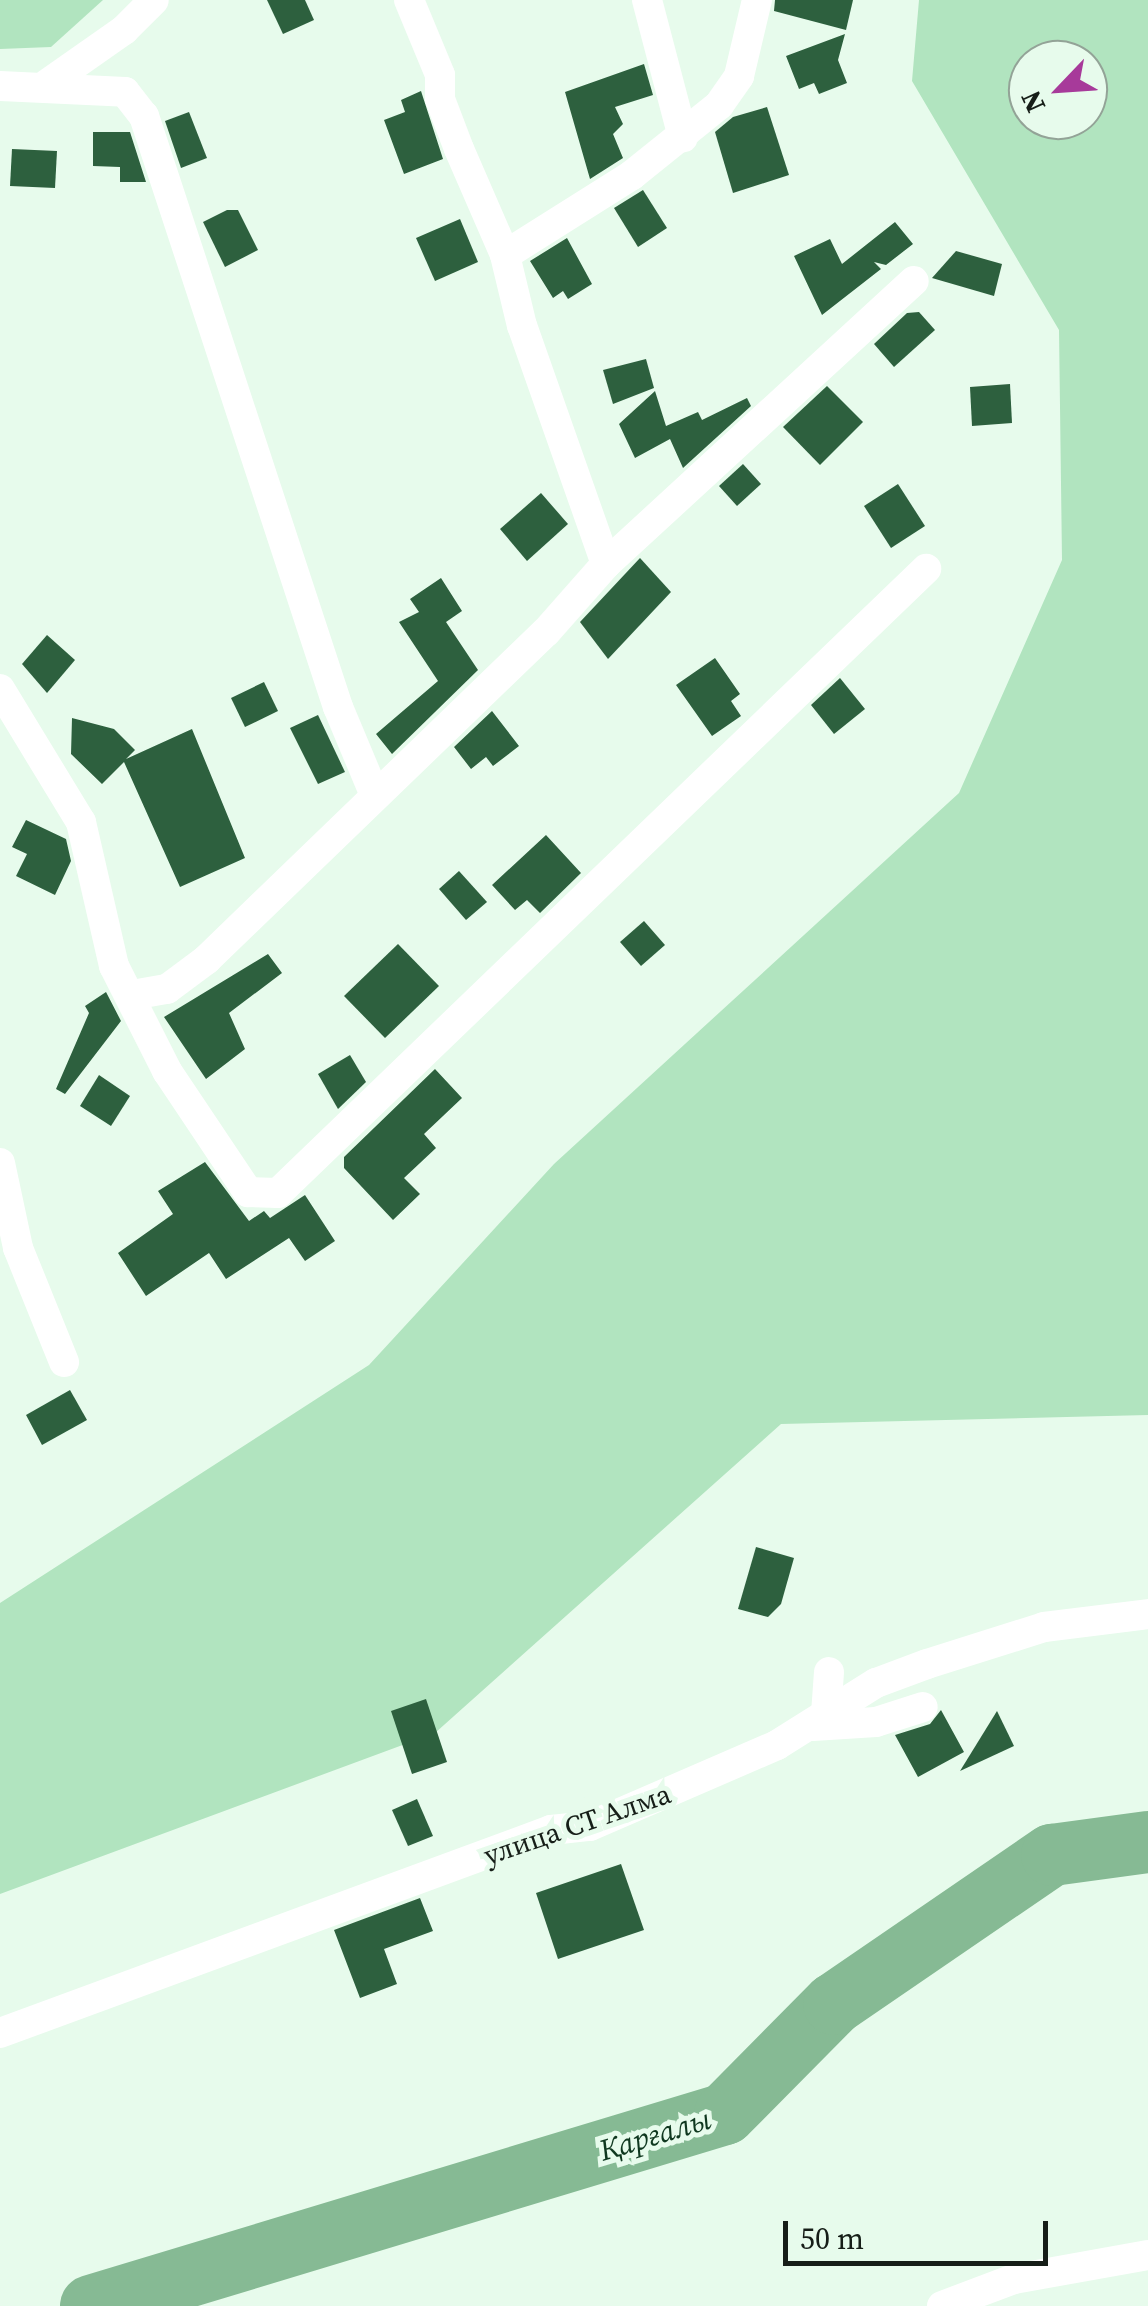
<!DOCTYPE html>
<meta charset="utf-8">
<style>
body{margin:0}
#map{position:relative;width:1148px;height:2306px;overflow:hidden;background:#e7fbec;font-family:"Source Serif 4",serif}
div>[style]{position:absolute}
.green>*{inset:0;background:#b1e4bf}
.river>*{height:62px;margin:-31px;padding:0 31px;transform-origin:31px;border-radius:31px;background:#86ba94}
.building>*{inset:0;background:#2d603e}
.street>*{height:30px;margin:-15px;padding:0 15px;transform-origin:15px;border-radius:15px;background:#fff}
span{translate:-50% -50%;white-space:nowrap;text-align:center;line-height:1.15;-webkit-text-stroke:10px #e7fbec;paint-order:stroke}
.street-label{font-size:28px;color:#161e18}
.water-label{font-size:30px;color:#0f381f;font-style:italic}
.north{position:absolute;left:1008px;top:40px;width:100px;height:100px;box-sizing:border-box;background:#e7fbec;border:2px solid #93a397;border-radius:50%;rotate:245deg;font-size:28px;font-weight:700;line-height:40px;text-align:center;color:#161e18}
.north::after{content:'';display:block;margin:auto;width:35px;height:45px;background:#a73a9a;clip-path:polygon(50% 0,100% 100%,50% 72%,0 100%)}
.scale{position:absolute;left:783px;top:2221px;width:265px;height:45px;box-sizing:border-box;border:5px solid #161e18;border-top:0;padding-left:12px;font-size:30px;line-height:35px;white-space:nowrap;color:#161e18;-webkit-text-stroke:8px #e7fbec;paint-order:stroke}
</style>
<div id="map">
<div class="green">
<i style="clip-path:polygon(0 0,103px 0,51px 47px,0 49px)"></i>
<i style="clip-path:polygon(evenodd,919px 0,1148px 0,1148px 1415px,781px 1424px,435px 1733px,0 1894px,0 1603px,369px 1365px,554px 1164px,959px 793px,1062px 560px,1059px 330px,912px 81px,919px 0,1028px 60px,1088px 60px,1088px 120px,1028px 120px,1028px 60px)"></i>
</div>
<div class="river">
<i style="left:91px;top:2306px;width:662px;rotate:-16.85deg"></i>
<i style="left:725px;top:2114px;width:155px;rotate:-45.3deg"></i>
<i style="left:834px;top:2004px;width:264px;rotate:-34.4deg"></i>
<i style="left:1052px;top:1855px;width:97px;rotate:-7.7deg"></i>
</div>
<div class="building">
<i style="clip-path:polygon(267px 0,305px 0,314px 20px,283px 34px)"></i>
<i style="clip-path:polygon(775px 0,853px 0,846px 30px,774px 11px)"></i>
<i style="clip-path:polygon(845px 34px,838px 60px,847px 83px,819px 94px,814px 83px,799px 89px,786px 56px)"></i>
<i style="clip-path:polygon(644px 64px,653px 95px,615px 107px,623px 124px,613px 134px,623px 158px,590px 179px,565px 92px)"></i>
<i style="clip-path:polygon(421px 91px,443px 159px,404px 174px,384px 120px,405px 112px,401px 100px)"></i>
<i style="clip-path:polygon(767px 107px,789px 175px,733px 193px,715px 132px,733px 117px)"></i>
<i style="clip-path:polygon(189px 112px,207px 158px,181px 168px,165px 121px)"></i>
<i style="clip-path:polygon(93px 132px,130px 132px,146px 182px,120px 182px,120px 167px,93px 166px)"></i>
<i style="clip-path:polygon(12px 149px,57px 151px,55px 188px,10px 186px)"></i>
<i style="clip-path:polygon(643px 190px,667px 228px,638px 247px,614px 208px)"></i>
<i style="clip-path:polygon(227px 210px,238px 210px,258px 250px,225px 267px,203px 222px)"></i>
<i style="clip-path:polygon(460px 219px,478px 262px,435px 281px,416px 238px)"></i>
<i style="clip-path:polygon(895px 222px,913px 244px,886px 265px,874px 262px,881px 269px,822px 315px,794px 256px,830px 239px,842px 264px)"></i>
<i style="clip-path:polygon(567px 238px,592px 284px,568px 299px,563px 291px,553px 298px,530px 261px)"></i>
<i style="clip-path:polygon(956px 251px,1002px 264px,994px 296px,932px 278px)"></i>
<i style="clip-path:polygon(919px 312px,935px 330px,894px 367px,874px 344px,907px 313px)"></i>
<i style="clip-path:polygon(646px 359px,654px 388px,613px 404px,603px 370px)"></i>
<i style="clip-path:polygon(1010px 384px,1012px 423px,972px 426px,970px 387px)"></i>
<i style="clip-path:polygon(827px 386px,863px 422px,820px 465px,783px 427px)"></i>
<i style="clip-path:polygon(655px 391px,666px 426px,698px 412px,702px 420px,747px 398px,751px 406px,683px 468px,670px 439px,635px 458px,619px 424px)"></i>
<i style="clip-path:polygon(743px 464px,761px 484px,737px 506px,719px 486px)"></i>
<i style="clip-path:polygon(898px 484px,925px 526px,891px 548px,864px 506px)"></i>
<i style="clip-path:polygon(541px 493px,568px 524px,527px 561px,500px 529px)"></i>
<i style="clip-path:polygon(640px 558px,671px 592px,608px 659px,580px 622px)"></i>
<i style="clip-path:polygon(441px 578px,462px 611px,446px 622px,478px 670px,392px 754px,376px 734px,438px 681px,399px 622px,419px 612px,410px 599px)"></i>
<i style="clip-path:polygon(47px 635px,75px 660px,47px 693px,22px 664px)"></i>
<i style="clip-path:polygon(715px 658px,740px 694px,731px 701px,741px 716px,712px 736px,676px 685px)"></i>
<i style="clip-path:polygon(840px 678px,865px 709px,834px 734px,811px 705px)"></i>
<i style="clip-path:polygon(264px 682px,278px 711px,245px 727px,231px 698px)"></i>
<i style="clip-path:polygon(492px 711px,519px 746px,493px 766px,486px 757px,471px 769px,454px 747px)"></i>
<i style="clip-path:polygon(318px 715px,345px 772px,318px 784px,290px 728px)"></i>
<i style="clip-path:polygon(72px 718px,114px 729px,135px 750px,126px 759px,192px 729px,245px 858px,180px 887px,124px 762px,102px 784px,71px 754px)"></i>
<i style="clip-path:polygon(26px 820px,66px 839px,71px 861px,55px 895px,16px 876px,27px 854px,12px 847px)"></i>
<i style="clip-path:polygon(546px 835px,581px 873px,540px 913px,527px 900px,515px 910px,492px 885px)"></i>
<i style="clip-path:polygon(459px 871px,487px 902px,466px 920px,439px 889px)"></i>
<i style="clip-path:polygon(644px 921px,665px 945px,641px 966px,620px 942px)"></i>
<i style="clip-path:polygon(398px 944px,439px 986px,385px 1038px,344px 996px)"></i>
<i style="clip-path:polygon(268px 954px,282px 973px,229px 1013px,245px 1049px,206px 1079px,164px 1017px)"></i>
<i style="clip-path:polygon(106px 992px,121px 1021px,65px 1094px,56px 1089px,89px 1013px,85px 1006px)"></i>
<i style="clip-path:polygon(350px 1055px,366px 1082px,338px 1109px,318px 1074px)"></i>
<i style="clip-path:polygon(435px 1069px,462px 1098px,424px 1134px,436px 1148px,404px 1178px,420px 1194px,393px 1220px,344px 1168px,344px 1157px)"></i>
<i style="clip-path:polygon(99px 1075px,130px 1096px,111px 1126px,80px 1106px)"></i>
<i style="clip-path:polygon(205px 1162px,249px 1221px,264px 1211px,270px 1218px,305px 1195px,335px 1241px,305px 1261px,289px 1238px,226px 1279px,209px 1253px,146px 1296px,118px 1253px,173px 1214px,158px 1191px)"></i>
<i style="clip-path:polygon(70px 1390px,87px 1420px,42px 1445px,26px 1415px)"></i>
<i style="clip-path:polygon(756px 1547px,794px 1558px,781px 1604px,768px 1617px,738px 1609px)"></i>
<i style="clip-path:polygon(426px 1699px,447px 1762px,412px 1774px,391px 1711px)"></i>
<i style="clip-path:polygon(941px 1710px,964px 1752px,918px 1777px,895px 1735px,930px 1724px)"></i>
<i style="clip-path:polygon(997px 1711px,1014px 1746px,960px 1771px)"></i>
<i style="clip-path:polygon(417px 1799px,433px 1836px,408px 1846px,392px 1810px)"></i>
<i style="clip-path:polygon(621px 1864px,644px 1930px,558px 1959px,536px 1893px)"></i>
<i style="clip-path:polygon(420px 1898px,433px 1931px,384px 1949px,397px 1984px,360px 1998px,334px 1930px)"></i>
</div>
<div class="street">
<i style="left:409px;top:0;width:81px;rotate:67.5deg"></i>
<i style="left:440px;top:75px;width:24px;rotate:90deg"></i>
<i style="left:440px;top:99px;width:53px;rotate:69.2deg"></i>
<i style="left:459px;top:149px;width:116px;rotate:66.5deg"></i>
<i style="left:647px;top:0;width:142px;rotate:75.3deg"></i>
<i style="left:47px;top:84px;width:94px;rotate:-35deg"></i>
<i style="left:124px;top:30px;width:42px;rotate:-45deg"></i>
<i style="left:0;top:86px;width:125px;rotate:2.7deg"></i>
<i style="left:125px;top:92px;width:31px;rotate:52deg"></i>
<i style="left:144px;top:116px;width:622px;rotate:71.83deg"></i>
<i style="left:338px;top:707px;width:93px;rotate:67.3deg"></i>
<i style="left:606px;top:564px;width:252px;rotate:-109.4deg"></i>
<i style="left:522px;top:326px;width:73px;rotate:-103.5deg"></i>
<i style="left:505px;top:255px;width:150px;rotate:-32.2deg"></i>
<i style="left:632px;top:175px;width:112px;rotate:-38.8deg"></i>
<i style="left:719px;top:105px;width:35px;rotate:-55deg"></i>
<i style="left:739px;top:76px;width:78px;rotate:-76.7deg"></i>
<i style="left:0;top:689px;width:156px;rotate:58.7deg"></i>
<i style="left:81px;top:822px;width:148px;rotate:77.1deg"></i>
<i style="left:114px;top:966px;width:118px;rotate:63.2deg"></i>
<i style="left:167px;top:1071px;width:146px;rotate:56.2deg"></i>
<i style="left:248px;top:1192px;width:30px;rotate:2deg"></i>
<i style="left:278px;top:1193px;width:900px;rotate:-43.92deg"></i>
<i style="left:132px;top:995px;width:36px;rotate:-10deg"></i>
<i style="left:167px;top:989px;width:49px;rotate:-36.6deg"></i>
<i style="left:206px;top:960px;width:472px;rotate:-44deg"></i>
<i style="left:546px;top:632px;width:91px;rotate:-48.6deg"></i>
<i style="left:606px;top:564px;width:418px;rotate:-42.6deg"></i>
<i style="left:0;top:1163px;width:87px;rotate:78deg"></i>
<i style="left:18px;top:1248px;width:123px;rotate:68deg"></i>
<i style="left:826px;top:1714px;width:42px;rotate:-85.9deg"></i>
<i style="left:813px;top:1726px;width:63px;rotate:-3.6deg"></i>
<i style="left:876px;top:1722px;width:49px;rotate:-17.7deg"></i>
<i style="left:0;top:2033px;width:587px;rotate:-20.22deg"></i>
<i style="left:551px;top:1830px;width:39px;rotate:-6deg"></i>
<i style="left:590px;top:1826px;width:204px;rotate:-23.4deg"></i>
<i style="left:777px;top:1745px;width:117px;rotate:-32.1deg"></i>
<i style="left:876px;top:1683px;width:54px;rotate:-20.4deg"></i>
<i style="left:927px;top:1664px;width:123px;rotate:-17.5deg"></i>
<i style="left:1044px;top:1627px;width:105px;rotate:-7.1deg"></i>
<i style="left:942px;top:2306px;width:77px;rotate:-20.6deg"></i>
<i style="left:1014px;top:2279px;width:136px;rotate:-10.2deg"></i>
</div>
<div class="street-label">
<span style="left:577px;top:1824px;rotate:-19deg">улица СТ Алма</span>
</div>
<div class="water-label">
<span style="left:655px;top:2135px;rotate:-17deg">Қарғалы</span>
</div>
<div class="north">N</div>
<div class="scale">50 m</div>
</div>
